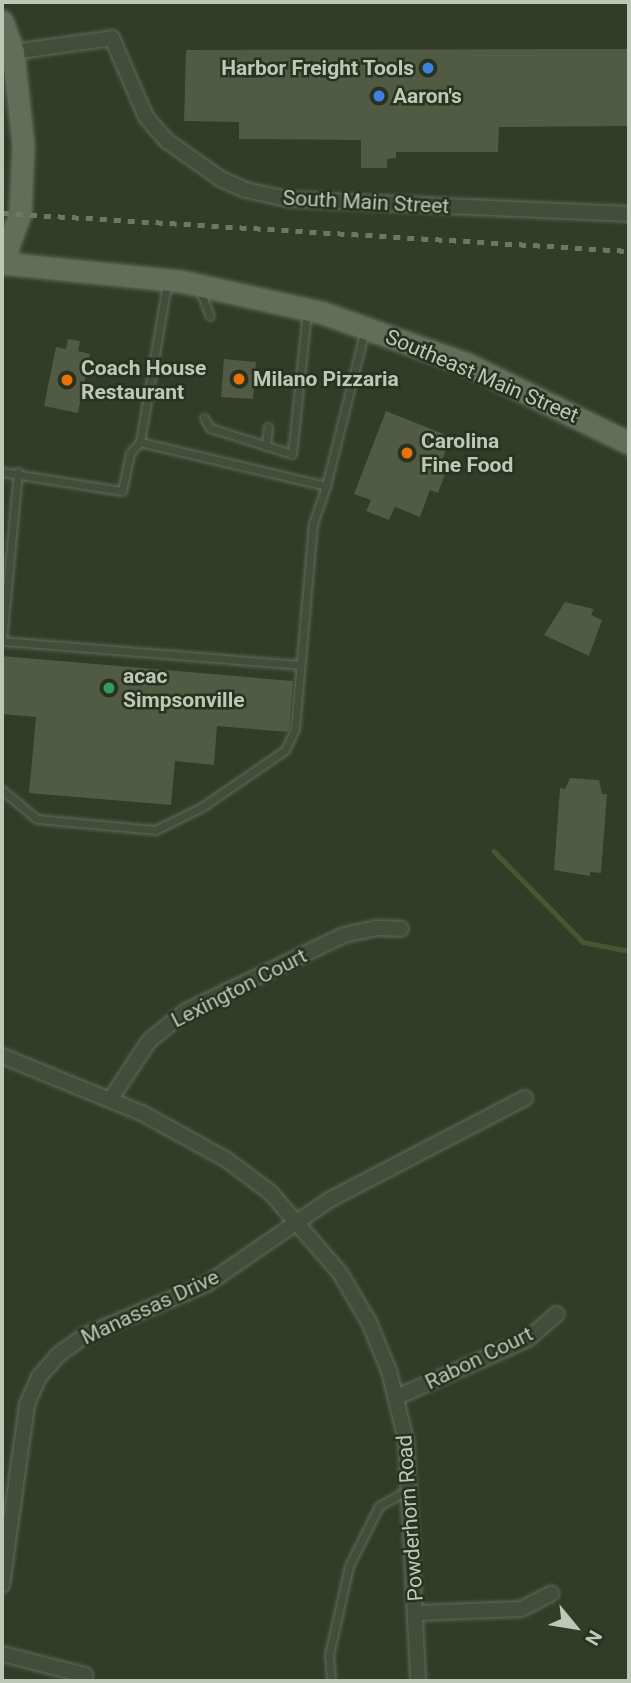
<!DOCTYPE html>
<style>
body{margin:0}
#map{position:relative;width:631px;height:1683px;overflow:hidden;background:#323c26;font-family:Roboto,sans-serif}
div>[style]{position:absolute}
.stream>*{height:4.5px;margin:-2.25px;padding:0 2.25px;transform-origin:2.25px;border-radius:2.25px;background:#465833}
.building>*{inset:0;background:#515b43}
.roads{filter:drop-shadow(0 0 2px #626b58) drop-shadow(0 0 2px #626b58)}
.lane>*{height:7px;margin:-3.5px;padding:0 3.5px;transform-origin:3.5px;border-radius:3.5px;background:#444d3a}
.street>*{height:14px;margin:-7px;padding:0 7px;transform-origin:7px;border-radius:7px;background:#444d3a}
.primary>*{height:21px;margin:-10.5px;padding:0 10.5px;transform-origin:10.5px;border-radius:10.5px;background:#636d58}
.rail>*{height:4.5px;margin-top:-2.25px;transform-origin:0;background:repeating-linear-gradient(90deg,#6e7861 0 7px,transparent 0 14px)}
.dots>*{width:19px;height:19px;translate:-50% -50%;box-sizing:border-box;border:4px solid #29321f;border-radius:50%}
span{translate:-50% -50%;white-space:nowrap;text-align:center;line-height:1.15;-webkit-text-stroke:5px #29321f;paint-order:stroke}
.poi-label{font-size:21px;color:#bfc8b6;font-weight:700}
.right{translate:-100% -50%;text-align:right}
.left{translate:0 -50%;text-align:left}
.street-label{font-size:21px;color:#bfc8b6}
.frame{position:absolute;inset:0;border:4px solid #bfc8b6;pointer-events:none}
.north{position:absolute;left:540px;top:1592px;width:70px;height:70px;-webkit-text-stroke:5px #29321f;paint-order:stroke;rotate:120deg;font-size:19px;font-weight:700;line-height:28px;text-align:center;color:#bfc8b6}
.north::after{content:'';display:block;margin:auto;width:24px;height:32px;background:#bfc8b6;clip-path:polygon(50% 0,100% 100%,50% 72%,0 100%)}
</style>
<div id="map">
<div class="stream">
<i style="left:494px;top:851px;width:127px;rotate:45.6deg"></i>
<i style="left:583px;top:942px;width:47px;rotate:11.1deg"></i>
</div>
<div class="building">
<i style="clip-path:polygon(629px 49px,629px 126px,499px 127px,498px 152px,396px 152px,396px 158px,387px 159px,387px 168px,361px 168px,361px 140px,239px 139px,239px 122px,184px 121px,186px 50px)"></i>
<i style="clip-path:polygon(68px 339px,80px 341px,78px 351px,90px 354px,78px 413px,44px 406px,56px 347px,66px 349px)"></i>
<i style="clip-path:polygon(224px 359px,256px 362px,253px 399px,221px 397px)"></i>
<i style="clip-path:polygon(386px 411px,451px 437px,439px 468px,446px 471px,438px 493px,430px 490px,420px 517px,395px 507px,389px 520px,366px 511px,371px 500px,354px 494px)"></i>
<i style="clip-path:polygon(565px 602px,594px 609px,591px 615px,602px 620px,589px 656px,544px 635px)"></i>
<i style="clip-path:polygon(2px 656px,293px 681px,289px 728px,287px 732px,217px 726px,214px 765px,175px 761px,171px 805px,29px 793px,36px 717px,2px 714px)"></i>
<i style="clip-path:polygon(570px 778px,599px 780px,602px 794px,607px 794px,601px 873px,590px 872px,590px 876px,554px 870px,560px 788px,565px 789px)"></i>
</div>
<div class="roads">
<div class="lane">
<i style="left:167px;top:284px;width:160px;rotate:99.7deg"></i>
<i style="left:140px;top:442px;width:191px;rotate:13.3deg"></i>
<i style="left:326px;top:486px;width:161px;rotate:-76deg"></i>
<i style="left:199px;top:288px;width:30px;rotate:69deg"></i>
<i style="left:204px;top:418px;width:12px;rotate:59deg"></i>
<i style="left:210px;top:428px;width:86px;rotate:17.6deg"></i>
<i style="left:292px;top:454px;width:143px;rotate:-84deg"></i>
<i style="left:266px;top:446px;width:19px;rotate:-84deg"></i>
<i style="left:2px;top:472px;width:121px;rotate:9deg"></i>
<i style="left:122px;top:491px;width:39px;rotate:-78deg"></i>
<i style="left:130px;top:453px;width:15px;rotate:-48deg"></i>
<i style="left:2px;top:641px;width:299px;rotate:4.6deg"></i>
<i style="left:2px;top:641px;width:170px;rotate:-84.6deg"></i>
<i style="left:2px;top:790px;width:45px;rotate:39.6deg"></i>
<i style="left:37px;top:819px;width:119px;rotate:5.3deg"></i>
<i style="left:155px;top:830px;width:52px;rotate:-26.1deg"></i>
<i style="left:202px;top:807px;width:101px;rotate:-34.5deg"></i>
<i style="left:285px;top:750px;width:23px;rotate:-65deg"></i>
<i style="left:295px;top:729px;width:206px;rotate:-85deg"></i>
<i style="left:313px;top:524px;width:40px;rotate:-71.1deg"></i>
<i style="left:331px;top:1681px;width:26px;rotate:-94deg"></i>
<i style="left:329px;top:1655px;width:91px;rotate:-77.3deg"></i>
<i style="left:349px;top:1566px;width:67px;rotate:-63.4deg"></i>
<i style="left:379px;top:1506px;width:33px;rotate:-29deg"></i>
</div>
<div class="street">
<i style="left:13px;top:52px;width:100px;rotate:-8deg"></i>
<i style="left:112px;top:38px;width:86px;rotate:66.7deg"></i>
<i style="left:146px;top:117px;width:32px;rotate:49deg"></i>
<i style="left:167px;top:141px;width:66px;rotate:35.1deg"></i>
<i style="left:221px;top:179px;width:27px;rotate:24deg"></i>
<i style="left:246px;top:190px;width:42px;rotate:12.4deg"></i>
<i style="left:287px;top:199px;width:342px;rotate:2.5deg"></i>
<i style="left:2px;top:1056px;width:151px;rotate:22.2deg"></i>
<i style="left:142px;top:1113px;width:97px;rotate:28.9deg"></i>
<i style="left:227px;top:1160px;width:54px;rotate:36.7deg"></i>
<i style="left:270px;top:1192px;width:107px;rotate:49.2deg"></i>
<i style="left:340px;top:1273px;width:57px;rotate:59.4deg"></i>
<i style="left:369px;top:1322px;width:53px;rotate:67.8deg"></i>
<i style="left:389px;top:1371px;width:71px;rotate:76.2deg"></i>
<i style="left:406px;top:1440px;width:241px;rotate:87.1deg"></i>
<i style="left:110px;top:1100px;width:71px;rotate:-56.5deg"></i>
<i style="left:149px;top:1041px;width:48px;rotate:-39deg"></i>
<i style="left:186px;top:1011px;width:175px;rotate:-25.7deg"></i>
<i style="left:344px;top:935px;width:34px;rotate:-12deg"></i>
<i style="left:377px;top:928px;width:24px;rotate:2deg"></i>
<i style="left:397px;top:1397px;width:143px;rotate:-23.9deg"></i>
<i style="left:528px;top:1339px;width:38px;rotate:-41deg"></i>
<i style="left:2px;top:1585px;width:183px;rotate:-82.1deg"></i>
<i style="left:27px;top:1404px;width:30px;rotate:-66deg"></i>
<i style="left:39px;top:1377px;width:29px;rotate:-49deg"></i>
<i style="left:58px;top:1355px;width:34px;rotate:-36deg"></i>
<i style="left:86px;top:1335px;width:131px;rotate:-22.9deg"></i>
<i style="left:207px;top:1284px;width:148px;rotate:-34.5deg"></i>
<i style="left:329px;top:1200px;width:221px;rotate:-27.5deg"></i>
<i style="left:417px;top:1613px;width:104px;rotate:-2.2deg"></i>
<i style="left:521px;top:1609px;width:34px;rotate:-27deg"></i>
<i style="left:2px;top:1654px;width:86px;rotate:14.2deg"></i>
</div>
<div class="primary">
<i style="left:2px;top:21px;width:33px;rotate:70deg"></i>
<i style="left:13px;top:52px;width:94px;rotate:83.9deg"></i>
<i style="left:23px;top:145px;width:69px;rotate:92.5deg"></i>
<i style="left:20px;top:214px;width:51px;rotate:110.6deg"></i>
<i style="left:2px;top:263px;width:179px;rotate:5.8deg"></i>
<i style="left:180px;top:281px;width:147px;rotate:12.6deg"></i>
<i style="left:323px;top:313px;width:153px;rotate:19.5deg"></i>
<i style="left:467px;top:364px;width:180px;rotate:26deg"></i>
</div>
</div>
<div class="rail">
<i style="left:2px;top:213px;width:628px;rotate:3.47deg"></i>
</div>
<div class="dots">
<i style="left:428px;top:68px;background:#3f7fe0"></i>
<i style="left:379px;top:96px;background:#3f7fe0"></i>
<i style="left:239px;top:379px;background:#e8710a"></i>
<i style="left:67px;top:380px;background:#e8710a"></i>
<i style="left:407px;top:453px;background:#e8710a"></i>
<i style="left:109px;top:688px;background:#2e9e5b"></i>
</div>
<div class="poi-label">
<span class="right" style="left:414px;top:68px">Harbor Freight Tools</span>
<span class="left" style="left:393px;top:96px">Aaron's</span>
<span class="left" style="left:81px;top:380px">Coach House<br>Restaurant</span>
<span class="left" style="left:253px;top:379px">Milano Pizzaria</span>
<span class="left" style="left:421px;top:453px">Carolina<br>Fine Food</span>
<span class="left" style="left:123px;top:688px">acac<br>Simpsonville</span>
</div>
<div class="street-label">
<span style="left:366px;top:202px;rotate:3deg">South Main Street</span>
<span style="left:482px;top:376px;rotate:23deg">Southeast Main Street</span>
<span style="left:239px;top:988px;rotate:-27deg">Lexington Court</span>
<span style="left:150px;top:1307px;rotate:-25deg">Manassas Drive</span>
<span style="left:479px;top:1358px;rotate:-26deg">Rabon Court</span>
<span style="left:410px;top:1518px;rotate:-94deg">Powderhorn Road</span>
</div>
<div class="frame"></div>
<div class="north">N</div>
</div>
